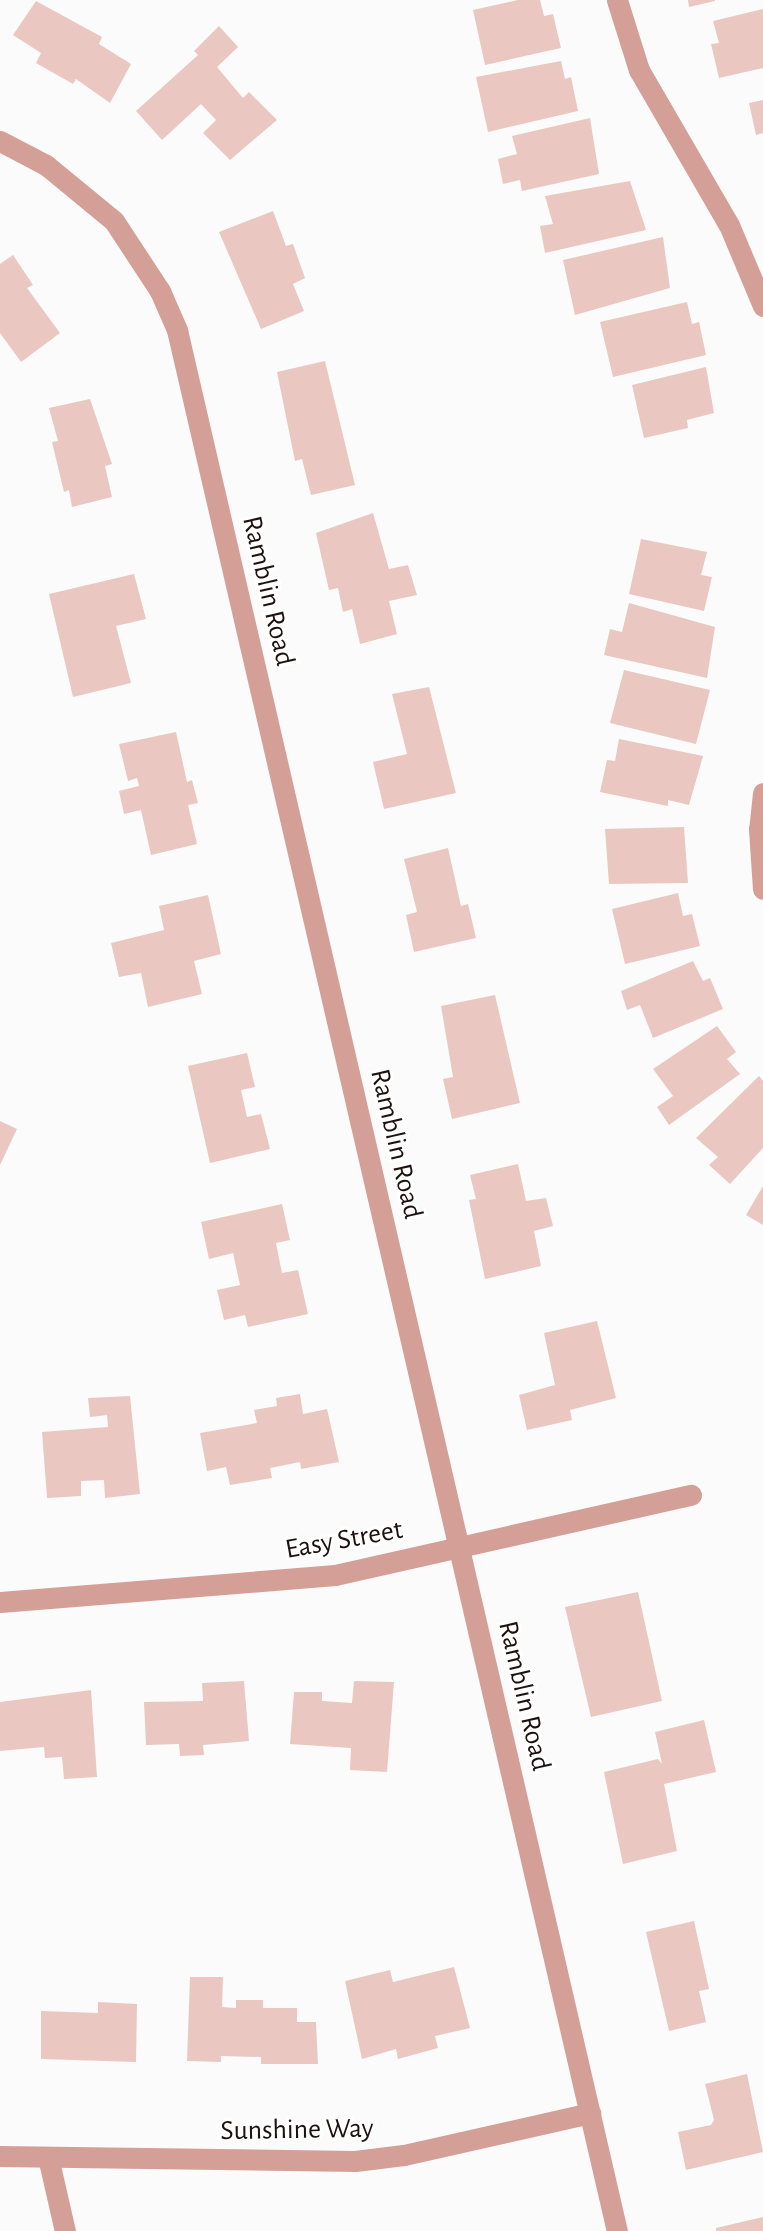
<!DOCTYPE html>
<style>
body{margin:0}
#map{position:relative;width:763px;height:2231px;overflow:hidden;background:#fbfbfb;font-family:"Alegreya Sans",sans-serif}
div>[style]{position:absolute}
.building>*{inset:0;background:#ebc7c1}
.minor>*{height:21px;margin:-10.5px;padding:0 10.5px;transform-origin:10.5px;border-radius:10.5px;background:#d39f97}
span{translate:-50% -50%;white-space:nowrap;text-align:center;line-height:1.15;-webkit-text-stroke:6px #fff;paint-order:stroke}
.street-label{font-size:28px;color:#1d110f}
</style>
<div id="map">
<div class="building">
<i style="clip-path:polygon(518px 0,540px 0,544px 16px,553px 14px,561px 48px,485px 65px,473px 10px)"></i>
<i style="clip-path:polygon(688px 0,715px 0,715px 1px,689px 7px)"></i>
<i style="clip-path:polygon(36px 1px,102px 37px,99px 44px,131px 64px,110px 103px,76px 79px,73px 84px,36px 63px,41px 53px,13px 35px)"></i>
<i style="clip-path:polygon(763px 9px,763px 68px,719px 78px,711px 44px,719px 43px,713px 21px)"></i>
<i style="clip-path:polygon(219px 26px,238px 47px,217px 67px,243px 98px,249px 92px,277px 120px,230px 160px,203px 133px,216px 120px,201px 104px,162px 140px,136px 111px,198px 55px,194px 51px)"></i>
<i style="clip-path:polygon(561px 61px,565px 79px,571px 77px,578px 111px,488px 132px,476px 77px)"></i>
<i style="clip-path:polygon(763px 100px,763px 133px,756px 135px,749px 103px)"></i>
<i style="clip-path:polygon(590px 118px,599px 174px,522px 191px,520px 180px,503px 184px,498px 159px,517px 154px,512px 136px)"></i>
<i style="clip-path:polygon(630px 181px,646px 230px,545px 253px,540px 226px,553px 224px,545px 196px)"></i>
<i style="clip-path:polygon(273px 211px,286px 246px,293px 244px,305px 278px,293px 284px,304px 311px,261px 329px,219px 232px)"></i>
<i style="clip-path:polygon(663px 237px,670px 288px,575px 315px,563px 260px)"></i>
<i style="clip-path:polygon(13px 255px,33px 285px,27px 288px,60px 333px,21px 362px,0 333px,0 264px)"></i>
<i style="clip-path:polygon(687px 302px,692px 324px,699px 322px,706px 355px,613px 377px,600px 322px)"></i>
<i style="clip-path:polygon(325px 361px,355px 485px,311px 495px,302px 459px,295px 461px,277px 372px)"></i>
<i style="clip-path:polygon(706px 367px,714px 413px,687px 420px,688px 428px,644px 438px,632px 385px)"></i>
<i style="clip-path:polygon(90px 399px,112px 464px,105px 466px,112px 497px,72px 507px,69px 490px,64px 492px,52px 442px,58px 441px,49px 408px)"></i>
<i style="clip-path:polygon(373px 513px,389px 569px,408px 565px,417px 595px,389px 601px,397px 634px,360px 644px,352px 609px,343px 612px,338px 588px,329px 590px,316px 533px)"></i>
<i style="clip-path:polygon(641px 539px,707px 552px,701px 575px,712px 577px,704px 611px,629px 594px)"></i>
<i style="clip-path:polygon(134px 574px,146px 619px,116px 626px,131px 683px,73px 697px,49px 594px)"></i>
<i style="clip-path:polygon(629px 603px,715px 627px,707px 678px,604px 655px,610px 629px,622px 632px)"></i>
<i style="clip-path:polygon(624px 670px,710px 690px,696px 744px,610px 723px)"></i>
<i style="clip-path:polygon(429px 687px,456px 793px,384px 809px,373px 762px,407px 754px,392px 694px)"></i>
<i style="clip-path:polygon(176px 732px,187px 782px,192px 780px,198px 803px,188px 805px,197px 844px,151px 855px,141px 810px,124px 814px,119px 791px,139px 786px,137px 778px,128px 781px,119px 744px)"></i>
<i style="clip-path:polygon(619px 739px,703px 756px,689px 805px,668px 800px,668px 806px,600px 792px,607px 760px,615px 761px)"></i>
<i style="clip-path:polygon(684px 827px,688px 883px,609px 884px,605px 829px)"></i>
<i style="clip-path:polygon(448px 848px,461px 906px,468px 904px,476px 938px,414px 952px,406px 915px,417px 912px,404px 859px)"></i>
<i style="clip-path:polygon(678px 893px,683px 916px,692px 914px,700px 946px,625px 964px,612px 909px)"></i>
<i style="clip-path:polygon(208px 895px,221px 954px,194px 961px,202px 994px,148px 1007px,141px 973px,119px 977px,111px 943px,164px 930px,159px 906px)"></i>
<i style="clip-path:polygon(693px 961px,703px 981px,710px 978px,723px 1009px,653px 1038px,640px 1005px,627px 1010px,621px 991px)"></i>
<i style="clip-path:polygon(495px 995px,520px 1103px,452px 1119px,443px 1079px,453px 1077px,441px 1006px)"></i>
<i style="clip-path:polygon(717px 1026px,736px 1052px,727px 1059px,740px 1074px,669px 1125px,657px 1107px,673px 1096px,653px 1069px)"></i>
<i style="clip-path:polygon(247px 1053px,255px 1087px,241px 1090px,247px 1117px,261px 1114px,270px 1149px,210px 1163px,188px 1066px)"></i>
<i style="clip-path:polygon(759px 1076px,763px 1081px,763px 1148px,730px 1184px,709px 1165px,718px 1157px,696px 1138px)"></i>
<i style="clip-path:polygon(0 1121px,17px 1129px,0 1165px)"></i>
<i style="clip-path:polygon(518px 1164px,526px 1201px,546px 1198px,553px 1226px,534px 1231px,541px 1266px,485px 1279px,469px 1200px,476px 1199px,470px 1175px)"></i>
<i style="clip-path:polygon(763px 1186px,763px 1225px,746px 1215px)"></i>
<i style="clip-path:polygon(282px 1204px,290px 1240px,276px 1243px,282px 1273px,298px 1270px,308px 1314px,248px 1327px,245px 1315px,224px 1320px,217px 1290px,240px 1285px,233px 1253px,209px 1259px,201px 1222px)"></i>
<i style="clip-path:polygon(597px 1321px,616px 1398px,570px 1410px,572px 1420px,527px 1430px,519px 1395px,555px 1385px,544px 1333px)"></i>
<i style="clip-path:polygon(300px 1394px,303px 1414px,327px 1409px,339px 1462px,301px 1469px,300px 1462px,270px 1468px,272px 1478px,230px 1485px,226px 1467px,207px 1471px,200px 1433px,257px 1423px,254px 1410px,277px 1406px,276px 1398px)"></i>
<i style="clip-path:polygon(130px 1396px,140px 1494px,105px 1498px,104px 1480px,81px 1481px,81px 1496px,47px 1498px,42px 1432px,108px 1427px,107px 1415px,90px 1417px,88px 1398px)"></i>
<i style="clip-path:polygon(638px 1592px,662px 1701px,591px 1717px,565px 1607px)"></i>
<i style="clip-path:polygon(244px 1681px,249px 1741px,203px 1745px,204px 1755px,180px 1756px,179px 1744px,146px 1745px,144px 1702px,203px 1701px,202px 1683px)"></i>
<i style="clip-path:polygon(354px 1681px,394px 1682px,387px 1772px,350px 1770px,351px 1748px,290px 1744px,294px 1692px,322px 1692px,322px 1701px,352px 1703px)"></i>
<i style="clip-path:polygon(91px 1690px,97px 1777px,64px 1779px,62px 1757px,45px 1758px,44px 1747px,0 1751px,0 1702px)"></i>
<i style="clip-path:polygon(704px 1720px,716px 1772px,664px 1784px,677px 1851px,623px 1864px,604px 1772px,658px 1759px,662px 1764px,655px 1732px)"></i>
<i style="clip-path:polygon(694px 1921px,709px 1989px,699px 1991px,706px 2022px,669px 2031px,646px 1932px)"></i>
<i style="clip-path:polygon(454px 1967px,470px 2028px,435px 2036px,438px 2048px,398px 2059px,396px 2049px,362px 2059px,345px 1981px,390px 1970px,393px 1982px)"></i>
<i style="clip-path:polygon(190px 1977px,223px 1977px,222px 2007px,236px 2008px,236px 2000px,263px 2000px,263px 2008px,297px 2008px,297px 2022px,316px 2022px,318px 2064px,261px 2064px,261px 2057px,221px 2056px,221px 2062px,187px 2061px)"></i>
<i style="clip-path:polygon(98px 2002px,137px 2004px,136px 2062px,41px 2059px,41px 2011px,98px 2013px)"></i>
<i style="clip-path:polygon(747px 2074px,763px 2152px,686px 2170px,678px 2132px,711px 2125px,714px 2120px,705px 2084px)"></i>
<i style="clip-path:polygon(763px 2217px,763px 2231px,716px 2231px,716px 2228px)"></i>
</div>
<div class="minor">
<i style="left:617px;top:0;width:73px;rotate:72.6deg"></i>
<i style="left:639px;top:70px;width:179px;rotate:59.9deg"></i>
<i style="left:729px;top:225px;width:88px;rotate:67.2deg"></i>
<i style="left:0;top:141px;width:52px;rotate:27.6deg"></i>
<i style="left:46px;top:165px;width:88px;rotate:39.5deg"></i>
<i style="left:114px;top:221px;width:84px;rotate:56.7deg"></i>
<i style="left:160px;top:291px;width:43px;rotate:66.4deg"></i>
<i style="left:177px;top:330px;width:1951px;rotate:76.97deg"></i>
<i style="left:763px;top:793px;width:36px;rotate:96deg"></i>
<i style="left:759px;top:829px;width:60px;rotate:86.2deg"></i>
<i style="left:0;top:1602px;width:336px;rotate:-4.6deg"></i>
<i style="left:335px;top:1575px;width:365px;rotate:-12.7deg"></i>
<i style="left:0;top:2156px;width:355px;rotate:0.8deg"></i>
<i style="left:355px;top:2161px;width:49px;rotate:-7deg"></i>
<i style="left:404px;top:2155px;width:191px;rotate:-12.7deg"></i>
<i style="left:48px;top:2157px;width:76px;rotate:77.1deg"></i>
</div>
<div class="street-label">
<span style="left:268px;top:591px;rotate:77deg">Ramblin Road</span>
<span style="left:396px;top:1144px;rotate:77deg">Ramblin Road</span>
<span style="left:344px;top:1540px;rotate:-10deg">Easy Street</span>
<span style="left:524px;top:1696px;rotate:77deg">Ramblin Road</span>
<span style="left:297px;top:2130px;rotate:-1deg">Sunshine Way</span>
</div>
</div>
